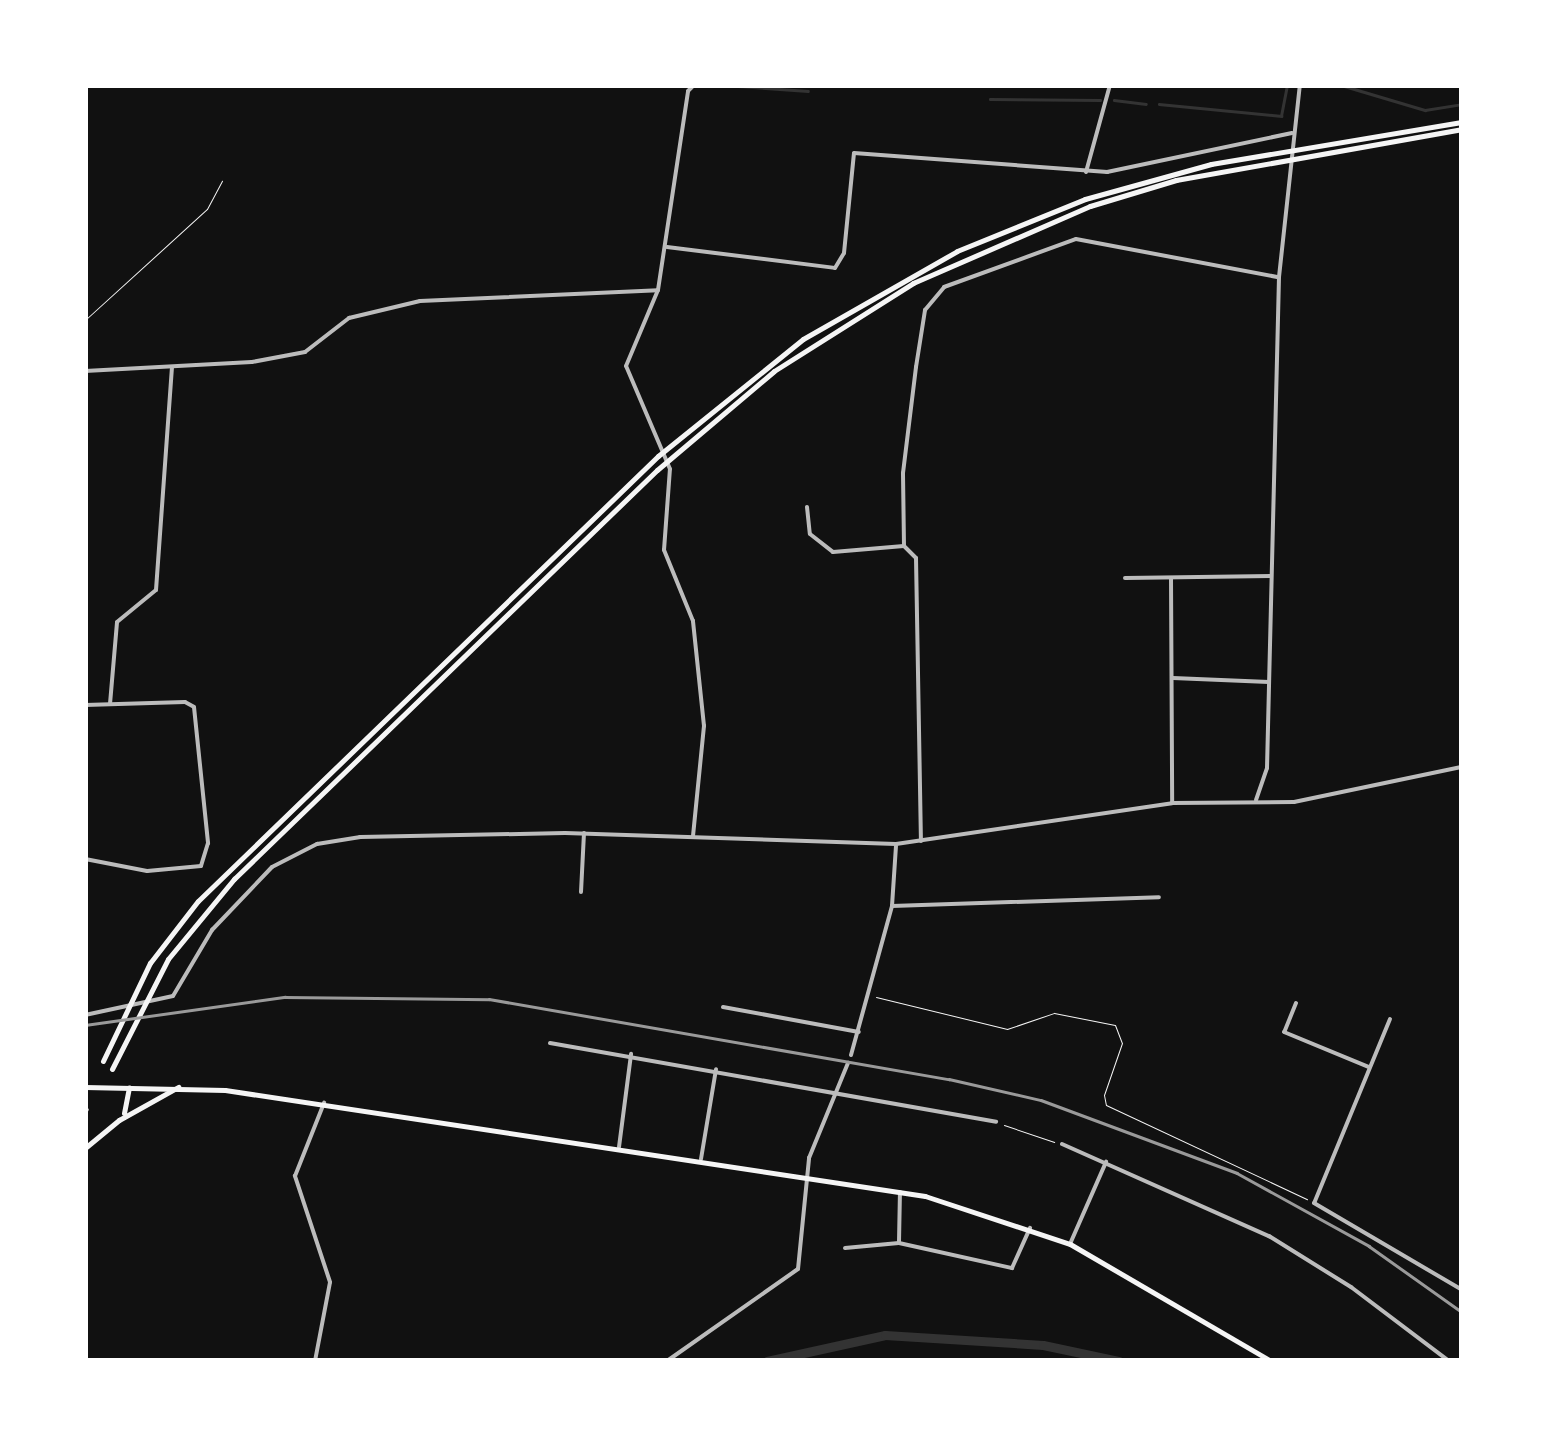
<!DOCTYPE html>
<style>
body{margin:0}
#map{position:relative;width:1547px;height:1446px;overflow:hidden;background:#111;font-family:Signika,sans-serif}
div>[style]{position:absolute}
.stream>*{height:2.5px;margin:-1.25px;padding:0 1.25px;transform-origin:1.25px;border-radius:1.25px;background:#333}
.canal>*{height:9px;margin:-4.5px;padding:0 4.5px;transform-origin:4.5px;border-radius:4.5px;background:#333}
.path>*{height:1px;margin:-0.5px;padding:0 0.5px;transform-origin:0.5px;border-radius:0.5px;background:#f5f5f5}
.minor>*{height:4px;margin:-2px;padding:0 2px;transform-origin:2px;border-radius:2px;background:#bcbcbc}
.secondary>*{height:5px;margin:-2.5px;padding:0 2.5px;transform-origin:2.5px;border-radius:2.5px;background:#f5f5f5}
.trunk>*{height:5px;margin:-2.5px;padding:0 2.5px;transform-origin:2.5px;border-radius:2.5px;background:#f5f5f5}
.rail>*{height:2.5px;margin:-1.25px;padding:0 1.25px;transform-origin:1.25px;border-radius:1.25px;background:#9a9a9a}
span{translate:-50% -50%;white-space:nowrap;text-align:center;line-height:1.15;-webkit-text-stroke:9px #fff;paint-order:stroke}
.frame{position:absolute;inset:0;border:88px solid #fff;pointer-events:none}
</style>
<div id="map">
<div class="stream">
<i style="left:723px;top:85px;width:85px;rotate:4deg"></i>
<i style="left:1341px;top:85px;width:88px;rotate:16.6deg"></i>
<i style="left:1425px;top:110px;width:37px;rotate:-9deg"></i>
<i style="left:990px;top:99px;width:110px;rotate:0.5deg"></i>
<i style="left:1114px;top:100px;width:32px;rotate:7deg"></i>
<i style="left:1159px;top:104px;width:123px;rotate:5.6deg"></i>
<i style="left:1281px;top:116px;width:32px;rotate:-79deg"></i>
</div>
<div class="canal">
<i style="left:767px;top:1361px;width:121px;rotate:-12.4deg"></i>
<i style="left:885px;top:1335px;width:158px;rotate:3.6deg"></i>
<i style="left:1043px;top:1345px;width:78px;rotate:11.9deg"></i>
</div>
<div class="path">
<i style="left:85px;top:320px;width:165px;rotate:-42.3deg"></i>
<i style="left:207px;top:209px;width:32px;rotate:-62deg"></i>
<i style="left:876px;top:997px;width:135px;rotate:13.7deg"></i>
<i style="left:1007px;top:1029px;width:50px;rotate:-18.8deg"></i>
<i style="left:1054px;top:1013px;width:62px;rotate:11.1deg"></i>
<i style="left:1115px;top:1025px;width:19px;rotate:69deg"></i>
<i style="left:1122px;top:1043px;width:55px;rotate:109.1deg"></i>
<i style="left:1104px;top:1095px;width:10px;rotate:79deg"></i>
<i style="left:1106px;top:1105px;width:222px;rotate:25.1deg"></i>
<i style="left:1004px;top:1125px;width:53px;rotate:18.8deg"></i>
</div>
<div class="minor">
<i style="left:1086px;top:172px;width:90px;rotate:-74.6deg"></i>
<i style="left:667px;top:247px;width:169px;rotate:7.1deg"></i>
<i style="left:835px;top:268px;width:17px;rotate:-59deg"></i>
<i style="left:844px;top:253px;width:100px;rotate:-84.3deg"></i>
<i style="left:854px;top:153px;width:254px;rotate:4.3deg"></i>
<i style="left:1107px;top:172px;width:189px;rotate:-11.9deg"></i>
<i style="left:85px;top:371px;width:167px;rotate:-3.1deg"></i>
<i style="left:252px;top:362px;width:54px;rotate:-10.7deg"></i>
<i style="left:305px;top:352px;width:56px;rotate:-37.7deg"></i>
<i style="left:349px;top:318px;width:73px;rotate:-13.5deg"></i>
<i style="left:420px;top:301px;width:238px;rotate:-2.6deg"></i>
<i style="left:807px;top:507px;width:27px;rotate:84deg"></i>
<i style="left:810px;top:534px;width:29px;rotate:38deg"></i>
<i style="left:833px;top:552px;width:71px;rotate:-4.8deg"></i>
<i style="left:904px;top:546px;width:73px;rotate:-90.8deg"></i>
<i style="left:903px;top:473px;width:107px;rotate:-83deg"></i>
<i style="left:916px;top:367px;width:58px;rotate:-81deg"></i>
<i style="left:925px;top:310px;width:30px;rotate:-50deg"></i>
<i style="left:944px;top:287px;width:140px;rotate:-20deg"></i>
<i style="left:1076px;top:239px;width:206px;rotate:10.7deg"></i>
<i style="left:904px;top:546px;width:17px;rotate:45deg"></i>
<i style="left:916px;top:558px;width:283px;rotate:89deg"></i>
<i style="left:1125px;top:578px;width:146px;rotate:-0.8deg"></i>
<i style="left:1171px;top:578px;width:225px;rotate:89.7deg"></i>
<i style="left:1173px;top:678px;width:96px;rotate:2.4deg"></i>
<i style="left:110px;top:704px;width:82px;rotate:-85.1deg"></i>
<i style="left:117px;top:622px;width:50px;rotate:-39.4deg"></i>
<i style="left:156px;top:590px;width:223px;rotate:-85.9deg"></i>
<i style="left:85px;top:705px;width:100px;rotate:-1.7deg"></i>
<i style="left:185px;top:702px;width:10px;rotate:29deg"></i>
<i style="left:194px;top:707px;width:137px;rotate:84.1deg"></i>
<i style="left:208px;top:843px;width:24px;rotate:107deg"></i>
<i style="left:201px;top:866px;width:54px;rotate:174.7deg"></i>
<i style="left:147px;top:871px;width:63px;rotate:-169deg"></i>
<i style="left:1256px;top:800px;width:34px;rotate:-71deg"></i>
<i style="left:1267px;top:768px;width:491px;rotate:-88.6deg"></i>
<i style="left:1279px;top:277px;width:193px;rotate:-83.8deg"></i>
<i style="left:693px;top:836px;width:111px;rotate:-84.3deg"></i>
<i style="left:704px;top:726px;width:106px;rotate:-96deg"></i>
<i style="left:693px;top:621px;width:77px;rotate:-112.2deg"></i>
<i style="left:664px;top:550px;width:81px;rotate:-85.8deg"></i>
<i style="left:670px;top:469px;width:112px;rotate:-113.1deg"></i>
<i style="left:626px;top:366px;width:82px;rotate:-67.2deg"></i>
<i style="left:658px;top:290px;width:201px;rotate:-81.4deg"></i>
<i style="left:688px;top:91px;width:8px;rotate:-45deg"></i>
<i style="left:581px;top:892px;width:59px;rotate:-87.1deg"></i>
<i style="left:892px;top:906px;width:267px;rotate:-1.9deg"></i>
<i style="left:1296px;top:1003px;width:31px;rotate:112deg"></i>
<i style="left:1284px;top:1032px;width:92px;rotate:22.4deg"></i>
<i style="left:723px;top:1007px;width:138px;rotate:10.4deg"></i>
<i style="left:85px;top:1015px;width:90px;rotate:-12.2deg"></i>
<i style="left:173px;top:996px;width:77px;rotate:-59.4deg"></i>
<i style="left:212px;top:930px;width:87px;rotate:-46.4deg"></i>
<i style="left:272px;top:867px;width:51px;rotate:-27.1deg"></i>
<i style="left:317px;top:844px;width:44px;rotate:-9.2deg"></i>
<i style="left:360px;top:837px;width:205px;rotate:-1.1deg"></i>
<i style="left:565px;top:833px;width:331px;rotate:1.9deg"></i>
<i style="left:896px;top:844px;width:279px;rotate:-8.4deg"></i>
<i style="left:1172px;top:803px;width:122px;rotate:-0.5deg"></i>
<i style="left:1294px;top:802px;width:172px;rotate:-11.8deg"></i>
<i style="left:1390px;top:1019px;width:199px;rotate:112.4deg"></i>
<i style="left:1314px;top:1203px;width:172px;rotate:30.4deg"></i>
<i style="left:550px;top:1043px;width:453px;rotate:10deg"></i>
<i style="left:851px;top:1055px;width:155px;rotate:-74.6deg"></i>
<i style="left:892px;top:906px;width:60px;rotate:-86.2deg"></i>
<i style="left:1062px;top:1144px;width:227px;rotate:24deg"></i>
<i style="left:1269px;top:1236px;width:97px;rotate:31.9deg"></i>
<i style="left:1351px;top:1287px;width:123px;rotate:37.1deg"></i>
<i style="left:619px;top:1147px;width:94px;rotate:-82.6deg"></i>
<i style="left:701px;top:1159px;width:91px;rotate:-80.5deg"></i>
<i style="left:899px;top:1242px;width:50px;rotate:-88.9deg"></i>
<i style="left:1070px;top:1244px;width:90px;rotate:-66.3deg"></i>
<i style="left:845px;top:1248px;width:54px;rotate:-5.3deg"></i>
<i style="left:899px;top:1243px;width:116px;rotate:12.5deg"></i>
<i style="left:1012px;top:1268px;width:44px;rotate:-65.8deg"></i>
<i style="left:315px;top:1361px;width:80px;rotate:-79.2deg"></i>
<i style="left:330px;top:1282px;width:112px;rotate:-108.3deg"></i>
<i style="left:295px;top:1176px;width:79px;rotate:-68.3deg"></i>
<i style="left:667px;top:1361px;width:160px;rotate:-35.1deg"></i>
<i style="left:798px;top:1269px;width:112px;rotate:-84.3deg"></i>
<i style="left:809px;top:1158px;width:103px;rotate:-67.7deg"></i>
</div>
<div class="secondary">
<i style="left:85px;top:1087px;width:140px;rotate:1.2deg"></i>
<i style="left:225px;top:1090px;width:708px;rotate:8.61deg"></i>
<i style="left:925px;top:1196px;width:153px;rotate:18.3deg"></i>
<i style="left:1070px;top:1244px;width:233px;rotate:30.2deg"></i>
</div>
<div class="trunk">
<i style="left:103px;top:1061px;width:109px;rotate:-64.4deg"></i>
<i style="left:150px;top:963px;width:78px;rotate:-52.3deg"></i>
<i style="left:198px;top:901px;width:640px;rotate:-44.05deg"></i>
<i style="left:658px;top:456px;width:186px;rotate:-38.9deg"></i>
<i style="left:803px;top:339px;width:177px;rotate:-29.7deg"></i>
<i style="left:957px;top:251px;width:138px;rotate:-22.1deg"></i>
<i style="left:1085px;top:199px;width:131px;rotate:-15.5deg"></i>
<i style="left:1211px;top:164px;width:254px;rotate:-9.5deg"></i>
<i style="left:112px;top:1069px;width:123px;rotate:-63deg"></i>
<i style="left:168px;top:959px;width:104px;rotate:-50.5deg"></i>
<i style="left:234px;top:879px;width:588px;rotate:-44.04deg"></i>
<i style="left:657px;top:470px;width:153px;rotate:-40.2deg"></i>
<i style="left:774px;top:371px;width:165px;rotate:-32.3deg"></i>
<i style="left:913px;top:283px;width:193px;rotate:-23.5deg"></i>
<i style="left:1090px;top:206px;width:90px;rotate:-16.8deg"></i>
<i style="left:1176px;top:180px;width:291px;rotate:-10.1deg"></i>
<i style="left:85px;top:1110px;width:1px;rotate:-45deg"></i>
<i style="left:124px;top:1113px;width:26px;rotate:-79deg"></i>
<i style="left:85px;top:1148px;width:44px;rotate:-39.5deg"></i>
<i style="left:119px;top:1120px;width:68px;rotate:-29.2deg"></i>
</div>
<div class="rail">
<i style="left:85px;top:1025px;width:202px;rotate:-8deg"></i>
<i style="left:285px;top:997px;width:204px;rotate:0.6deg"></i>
<i style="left:489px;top:999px;width:467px;rotate:9.9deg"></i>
<i style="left:949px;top:1079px;width:94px;rotate:12.9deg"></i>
<i style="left:1041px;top:1100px;width:209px;rotate:20.4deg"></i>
<i style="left:1237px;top:1173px;width:151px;rotate:28.9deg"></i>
<i style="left:1369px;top:1246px;width:114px;rotate:35.4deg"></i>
</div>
<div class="frame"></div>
</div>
